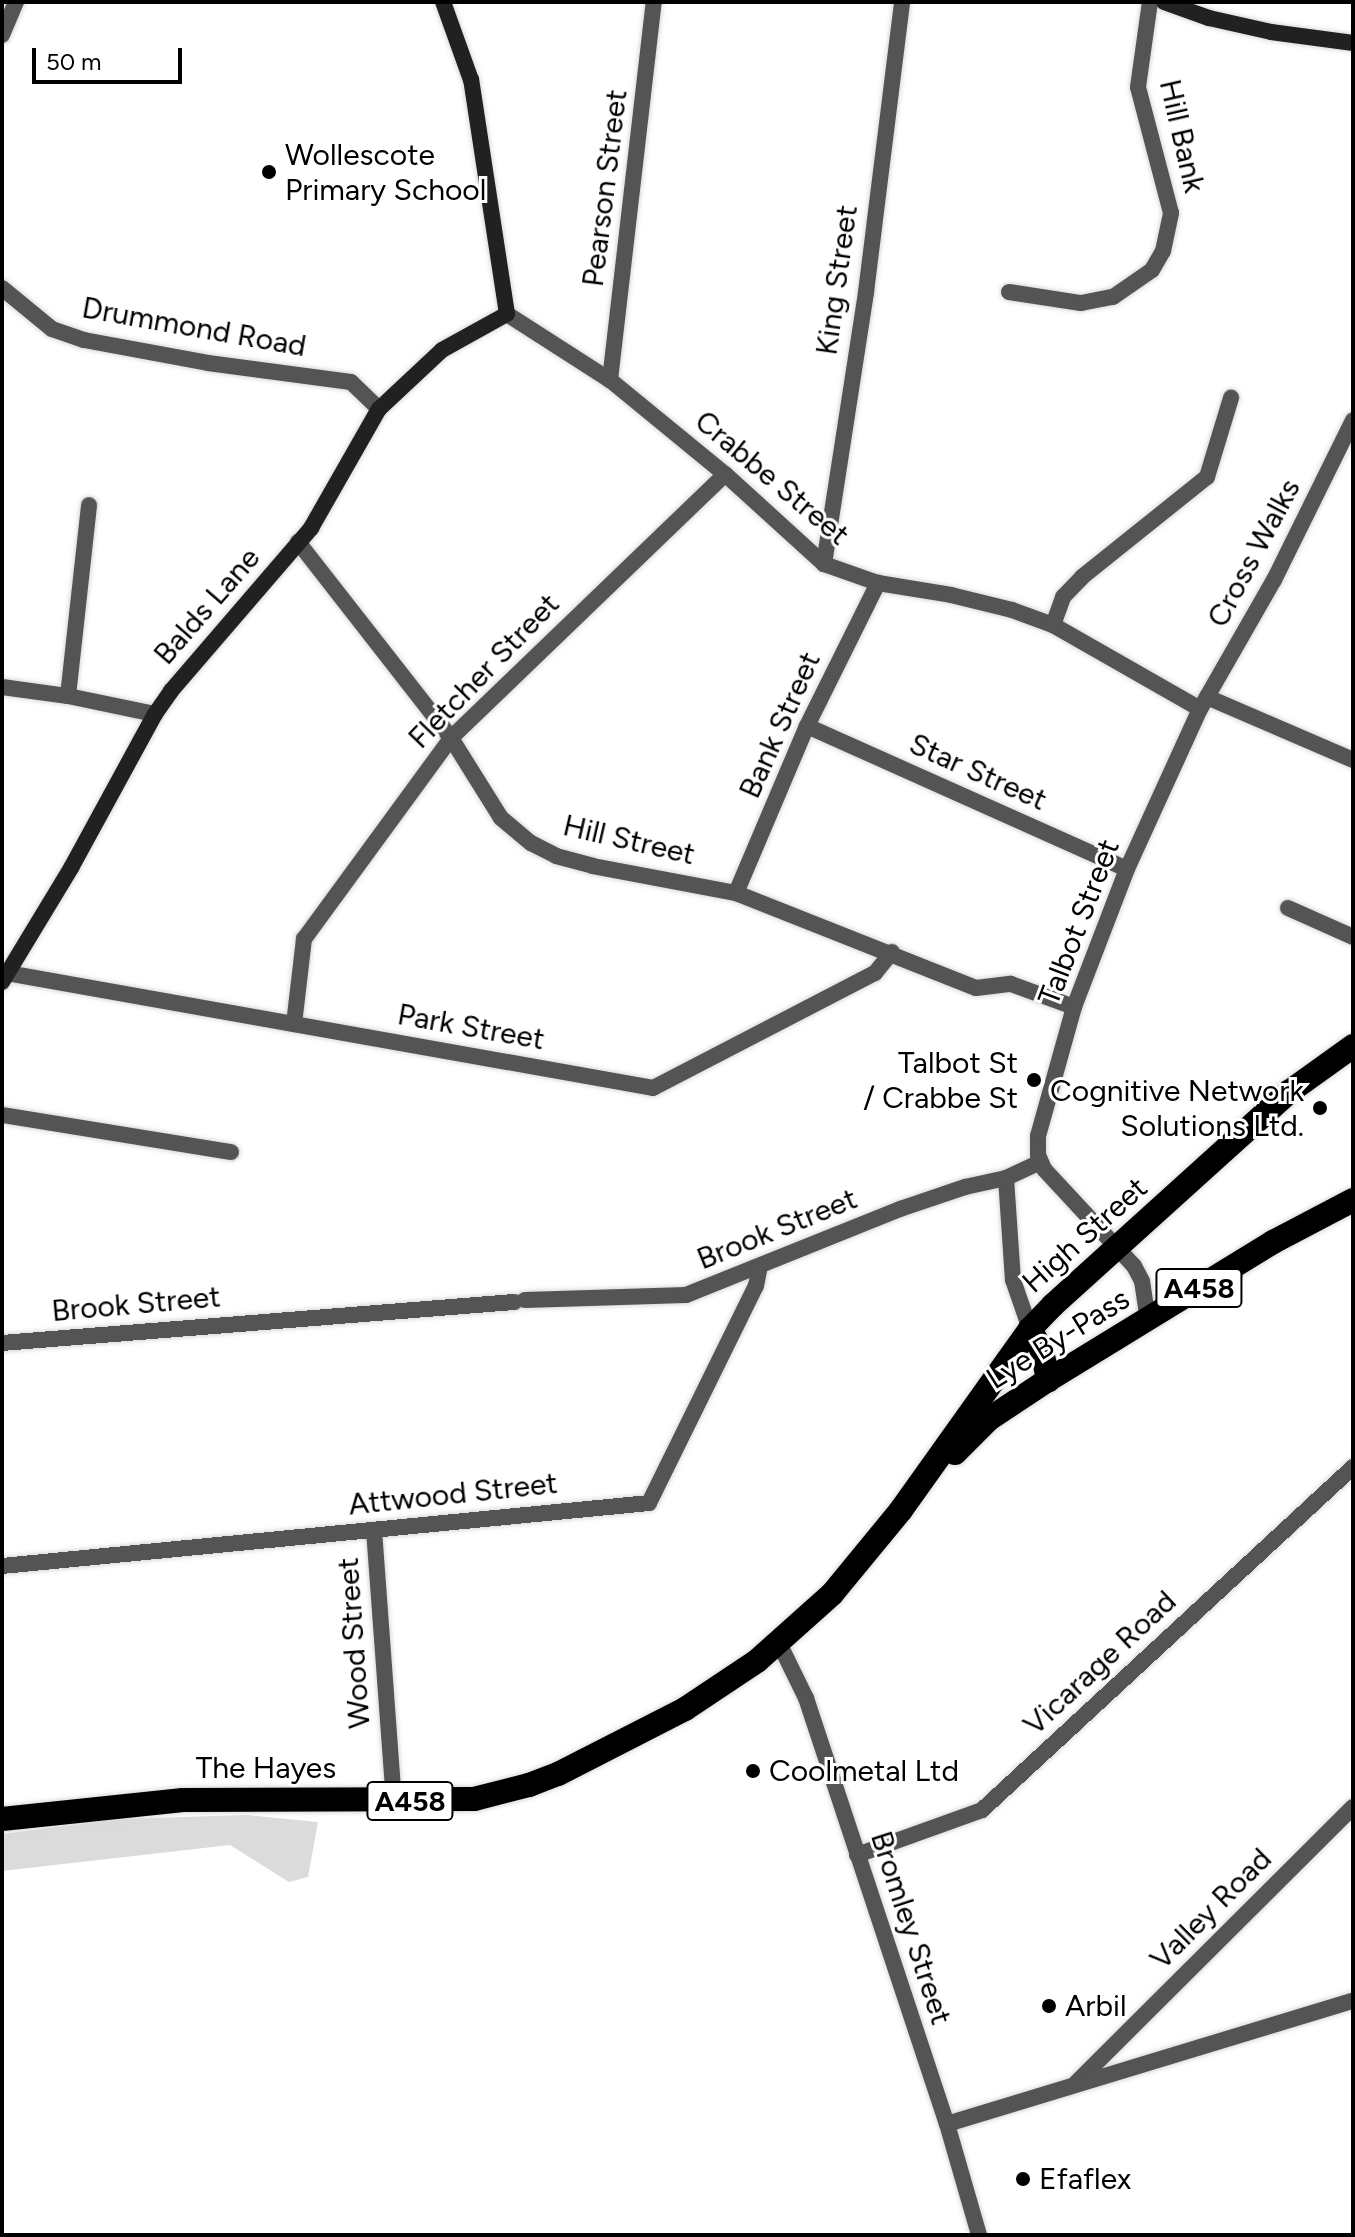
<!DOCTYPE html>
<style>
body{margin:0}
#map{position:relative;width:1355px;height:2237px;overflow:hidden;background:#fff;font-family:Figtree,sans-serif}
div>[style]{position:absolute}
.green>*{inset:0;background:#dbdbdb}
.roads{filter:drop-shadow(0 0 2px #dbdbdb) drop-shadow(0 0 2px #dbdbdb)}
.street>*{height:16px;margin:-8px;padding:0 8px;transform-origin:8px;border-radius:8px;background:#545454}
.secondary>*{height:16px;margin:-8px;padding:0 8px;transform-origin:8px;border-radius:8px;background:#212121}
.highway>*{height:24px;margin:-12px;padding:0 12px;transform-origin:12px;border-radius:12px;background:#000}
.dots>*{width:22px;height:22px;translate:-50% -50%;box-sizing:border-box;border:4px solid #fff;border-radius:50%}
span{translate:-50% -50%;white-space:nowrap;text-align:center;line-height:1.15;-webkit-text-stroke:6px #fff;paint-order:stroke}
.shield-label span{padding:2px 6px;background:#fff;border:2px solid;border-radius:6px;-webkit-text-stroke-width:0}
.shield-label{font-size:28px;color:#000;font-weight:700}
.street-label{font-size:30px;color:#000}
.poi-label{font-size:30px;color:#000}
.left{translate:0 -50%;text-align:left}
.right{translate:-100% -50%;text-align:right}
.frame{position:absolute;inset:0;border:4px solid #000;pointer-events:none}
.scale{position:absolute;left:32px;top:48px;width:150px;height:36px;box-sizing:border-box;border:4px solid #000;border-top:0;padding-left:10px;font-size:24px;line-height:28px;white-space:nowrap;color:#000;-webkit-text-stroke:6px #fff;paint-order:stroke}
</style>
<div id="map">
<div class="green">
<i style="clip-path:polygon(247px 1815px,318px 1822px,308px 1877px,289px 1882px,230px 1845px,2px 1871px,2px 1834px,119px 1819px)"></i>
</div>
<div class="roads">
<div class="street">
<i style="left:2px;top:35px;width:36px;rotate:-67deg"></i>
<i style="left:2px;top:288px;width:65px;rotate:39.4deg"></i>
<i style="left:52px;top:329px;width:34px;rotate:19deg"></i>
<i style="left:84px;top:340px;width:126px;rotate:10.5deg"></i>
<i style="left:208px;top:363px;width:144px;rotate:7.6deg"></i>
<i style="left:351px;top:382px;width:39px;rotate:44deg"></i>
<i style="left:1009px;top:292px;width:73px;rotate:8.7deg"></i>
<i style="left:1081px;top:303px;width:33px;rotate:-11deg"></i>
<i style="left:1113px;top:297px;width:47px;rotate:-34.7deg"></i>
<i style="left:1152px;top:270px;width:22px;rotate:-60deg"></i>
<i style="left:1163px;top:251px;width:39px;rotate:-78deg"></i>
<i style="left:1171px;top:213px;width:130px;rotate:-104.7deg"></i>
<i style="left:1138px;top:87px;width:86px;rotate:-82deg"></i>
<i style="left:507px;top:314px;width:122px;rotate:32.7deg"></i>
<i style="left:610px;top:380px;width:149px;rotate:39.3deg"></i>
<i style="left:725px;top:474px;width:134px;rotate:42.3deg"></i>
<i style="left:824px;top:564px;width:57px;rotate:19.4deg"></i>
<i style="left:878px;top:583px;width:74px;rotate:9.3deg"></i>
<i style="left:951px;top:595px;width:63px;rotate:13.8deg"></i>
<i style="left:1012px;top:610px;width:44px;rotate:20.1deg"></i>
<i style="left:1053px;top:625px;width:169px;rotate:29.7deg"></i>
<i style="left:610px;top:380px;width:381px;rotate:-83.4deg"></i>
<i style="left:298px;top:542px;width:249px;rotate:52deg"></i>
<i style="left:451px;top:738px;width:94px;rotate:58deg"></i>
<i style="left:501px;top:818px;width:39px;rotate:40deg"></i>
<i style="left:531px;top:843px;width:28px;rotate:27deg"></i>
<i style="left:556px;top:856px;width:38px;rotate:15deg"></i>
<i style="left:593px;top:866px;width:146px;rotate:10.7deg"></i>
<i style="left:736px;top:893px;width:258px;rotate:21.6deg"></i>
<i style="left:976px;top:988px;width:35px;rotate:-7deg"></i>
<i style="left:1011px;top:984px;width:67px;rotate:20.1deg"></i>
<i style="left:824px;top:564px;width:275px;rotate:-81.2deg"></i>
<i style="left:866px;top:292px;width:292px;rotate:-82.9deg"></i>
<i style="left:1053px;top:625px;width:30px;rotate:-70deg"></i>
<i style="left:1063px;top:597px;width:28px;rotate:-46deg"></i>
<i style="left:1082px;top:577px;width:160px;rotate:-38.7deg"></i>
<i style="left:1207px;top:477px;width:83px;rotate:-73.1deg"></i>
<i style="left:2px;top:687px;width:67px;rotate:7.8deg"></i>
<i style="left:68px;top:696px;width:89px;rotate:11.7deg"></i>
<i style="left:68px;top:696px;width:192px;rotate:-83.7deg"></i>
<i style="left:1207px;top:697px;width:159px;rotate:23.3deg"></i>
<i style="left:807px;top:726px;width:350px;rotate:24.1deg"></i>
<i style="left:736px;top:893px;width:181px;rotate:-67deg"></i>
<i style="left:807px;top:726px;width:160px;rotate:-63.6deg"></i>
<i style="left:1288px;top:908px;width:71px;rotate:24deg"></i>
<i style="left:7px;top:973px;width:656px;rotate:10.09deg"></i>
<i style="left:653px;top:1088px;width:250px;rotate:-27.4deg"></i>
<i style="left:875px;top:973px;width:27px;rotate:-51deg"></i>
<i style="left:294px;top:1024px;width:86px;rotate:-83.3deg"></i>
<i style="left:304px;top:939px;width:249px;rotate:-53.8deg"></i>
<i style="left:451px;top:738px;width:380px;rotate:-43.9deg"></i>
<i style="left:2px;top:1115px;width:232px;rotate:9.2deg"></i>
<i style="left:1006px;top:1178px;width:102px;rotate:86.1deg"></i>
<i style="left:1013px;top:1280px;width:52px;rotate:70.9deg"></i>
<i style="left:525px;top:1300px;width:161px;rotate:-1.8deg"></i>
<i style="left:686px;top:1295px;width:231px;rotate:-21.9deg"></i>
<i style="left:900px;top:1209px;width:69px;rotate:-18.7deg"></i>
<i style="left:965px;top:1187px;width:42px;rotate:-12.4deg"></i>
<i style="left:1006px;top:1178px;width:38px;rotate:-25deg"></i>
<i style="left:1148px;top:1321px;width:40px;rotate:-98.5deg"></i>
<i style="left:1142px;top:1281px;width:17px;rotate:-118deg"></i>
<i style="left:1134px;top:1266px;width:132px;rotate:-132.9deg"></i>
<i style="left:1044px;top:1169px;width:15px;rotate:-113deg"></i>
<i style="left:1038px;top:1155px;width:19px;rotate:-90deg"></i>
<i style="left:1038px;top:1136px;width:134px;rotate:-74.4deg"></i>
<i style="left:1074px;top:1007px;width:148px;rotate:-69deg"></i>
<i style="left:1127px;top:869px;width:176px;rotate:-65.5deg"></i>
<i style="left:1200px;top:709px;width:149px;rotate:-60.2deg"></i>
<i style="left:1274px;top:580px;width:178px;rotate:-63.7deg"></i>
<i style="left:2px;top:1343px;width:514px;rotate:-4.58deg"></i>
<i style="left:374px;top:1530px;width:272px;rotate:85.8deg"></i>
<i style="left:2px;top:1566px;width:650px;rotate:-5.56deg"></i>
<i style="left:649px;top:1503px;width:242px;rotate:-63.8deg"></i>
<i style="left:756px;top:1286px;width:20px;rotate:-79deg"></i>
<i style="left:779px;top:1643px;width:61px;rotate:63.9deg"></i>
<i style="left:806px;top:1698px;width:449px;rotate:71.7deg"></i>
<i style="left:947px;top:2124px;width:116px;rotate:73.9deg"></i>
<i style="left:857px;top:1855px;width:133px;rotate:-19.8deg"></i>
<i style="left:982px;top:1810px;width:505px;rotate:-42.75deg"></i>
<i style="left:1076px;top:2083px;width:391px;rotate:-44.9deg"></i>
<i style="left:947px;top:2124px;width:424px;rotate:-16.9deg"></i>
</div>
<div class="secondary">
<i style="left:1164px;top:2px;width:48px;rotate:19.6deg"></i>
<i style="left:1209px;top:18px;width:64px;rotate:12.7deg"></i>
<i style="left:1271px;top:32px;width:83px;rotate:7.6deg"></i>
<i style="left:2px;top:982px;width:133px;rotate:-58.8deg"></i>
<i style="left:71px;top:868px;width:175px;rotate:-61.4deg"></i>
<i style="left:155px;top:714px;width:28px;rotate:-55deg"></i>
<i style="left:171px;top:691px;width:215px;rotate:-49.3deg"></i>
<i style="left:311px;top:528px;width:137px;rotate:-60.3deg"></i>
<i style="left:379px;top:409px;width:86px;rotate:-43.1deg"></i>
<i style="left:442px;top:350px;width:74px;rotate:-29deg"></i>
<i style="left:507px;top:314px;width:237px;rotate:-98.7deg"></i>
<i style="left:471px;top:80px;width:83px;rotate:-109.7deg"></i>
</div>
<div class="highway">
<i style="left:1030px;top:1329px;width:25px;rotate:61deg"></i>
<i style="left:1042px;top:1351px;width:30px;rotate:78deg"></i>
<i style="left:955px;top:1453px;width:48px;rotate:-45deg"></i>
<i style="left:989px;top:1419px;width:71px;rotate:-33.5deg"></i>
<i style="left:1048px;top:1380px;width:264px;rotate:-31.5deg"></i>
<i style="left:1273px;top:1242px;width:90px;rotate:-27.7deg"></i>
<i style="left:2px;top:1819px;width:182px;rotate:-6deg"></i>
<i style="left:183px;top:1800px;width:291px;rotate:-0.2deg"></i>
<i style="left:474px;top:1799px;width:57px;rotate:-14.3deg"></i>
<i style="left:529px;top:1785px;width:31px;rotate:-21deg"></i>
<i style="left:558px;top:1774px;width:143px;rotate:-27.1deg"></i>
<i style="left:685px;top:1709px;width:87px;rotate:-33.7deg"></i>
<i style="left:757px;top:1661px;width:101px;rotate:-41.8deg"></i>
<i style="left:832px;top:1594px;width:109px;rotate:-50.6deg"></i>
<i style="left:901px;top:1510px;width:222px;rotate:-54.5deg"></i>
<i style="left:1030px;top:1329px;width:33px;rotate:-46deg"></i>
<i style="left:1053px;top:1305px;width:318px;rotate:-42.1deg"></i>
<i style="left:1289px;top:1092px;width:79px;rotate:-35.7deg"></i>
</div>
</div>
<div class="dots">
<i style="left:269px;top:172px;background:#000"></i>
<i style="left:1034px;top:1080px;background:#000"></i>
<i style="left:1320px;top:1108px;background:#000"></i>
<i style="left:753px;top:1771px;background:#000"></i>
<i style="left:1049px;top:2006px;background:#000"></i>
<i style="left:1023px;top:2179px;background:#000"></i>
</div>
<div class="shield-label">
<span style="left:1199px;top:1288px">A458</span>
<span style="left:410px;top:1801px">A458</span>
</div>
<div class="street-label">
<span style="left:1182px;top:136px;rotate:77deg">Hill Bank</span>
<span style="left:605px;top:188px;rotate:-83deg">Pearson Street</span>
<span style="left:837px;top:280px;rotate:-82deg">King Street</span>
<span style="left:194px;top:327px;rotate:10deg">Drummond Road</span>
<span style="left:772px;top:478px;rotate:40deg">Crabbe Street</span>
<span style="left:1254px;top:553px;rotate:-62deg">Cross Walks</span>
<span style="left:207px;top:606px;rotate:-49deg">Balds Lane</span>
<span style="left:484px;top:671px;rotate:-46deg">Fletcher Street</span>
<span style="left:780px;top:725px;rotate:-66deg">Bank Street</span>
<span style="left:978px;top:772px;rotate:24deg">Star Street</span>
<span style="left:629px;top:840px;rotate:13deg">Hill Street</span>
<span style="left:1079px;top:922px;rotate:-69deg">Talbot Street</span>
<span style="left:471px;top:1027px;rotate:10deg">Park Street</span>
<span style="left:777px;top:1229px;rotate:-22deg">Brook Street</span>
<span style="left:1085px;top:1235px;rotate:-42deg">High Street</span>
<span style="left:136px;top:1304px;rotate:-5deg">Brook Street</span>
<span style="left:1058px;top:1339px;rotate:-32deg">Lye By-Pass</span>
<span style="left:453px;top:1494px;rotate:-6deg">Attwood Street</span>
<span style="left:354px;top:1643px;rotate:-94deg">Wood Street</span>
<span style="left:1100px;top:1663px;rotate:-43deg">Vicarage Road</span>
<span style="left:266px;top:1768px">The Hayes</span>
<span style="left:1211px;top:1909px;rotate:-45deg">Valley Road</span>
<span style="left:911px;top:1928px;rotate:72deg">Bromley Street</span>
</div>
<div class="poi-label">
<span class="left" style="left:285px;top:172px">Wollescote<br>Primary School</span>
<span class="right" style="left:1018px;top:1080px">Talbot St<br>/ Crabbe St</span>
<span class="right" style="left:1304px;top:1108px">Cognitive Network<br>Solutions Ltd.</span>
<span class="left" style="left:769px;top:1771px">Coolmetal Ltd</span>
<span class="left" style="left:1065px;top:2006px">Arbil</span>
<span class="left" style="left:1039px;top:2179px">Efaflex</span>
</div>
<div class="frame"></div>
<div class="scale">50 m</div>
</div>
